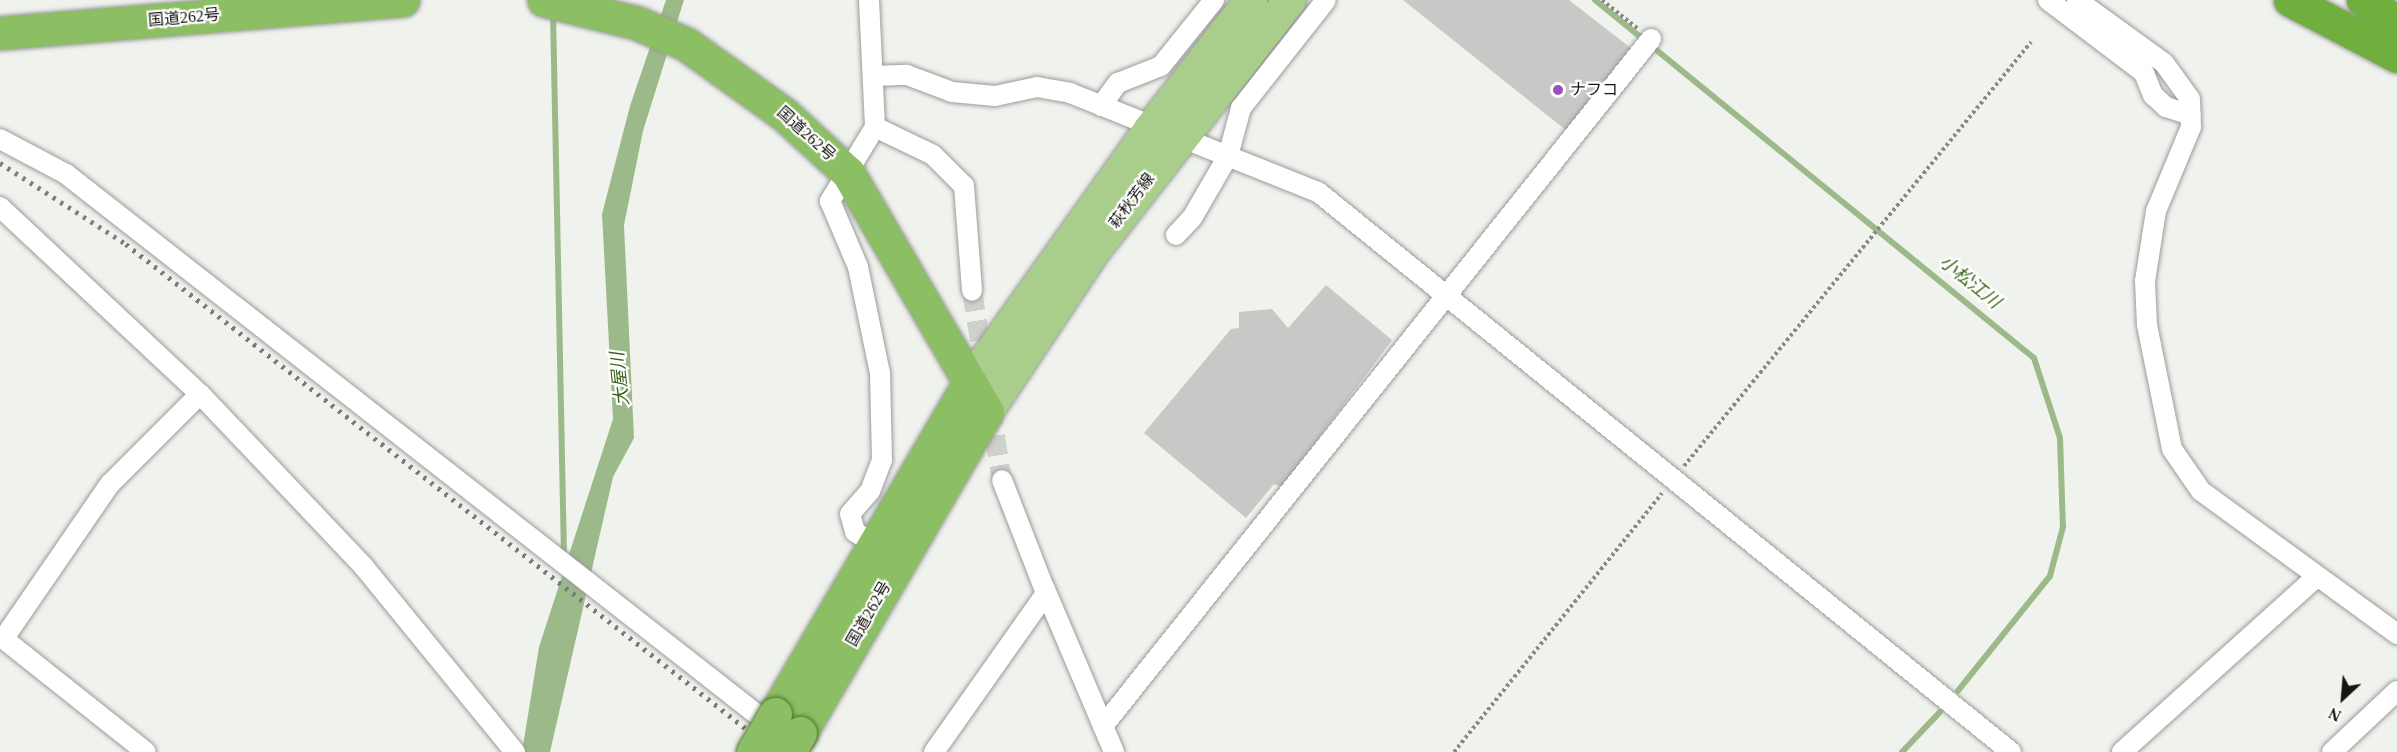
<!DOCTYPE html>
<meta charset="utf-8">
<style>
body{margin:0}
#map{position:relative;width:2397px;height:752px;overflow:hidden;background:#f0f2ee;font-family:"Times New Roman","Noto Sans JP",serif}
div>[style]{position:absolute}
.water>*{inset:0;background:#9cba89}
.stream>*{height:6px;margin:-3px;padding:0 3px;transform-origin:3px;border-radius:3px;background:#9cba89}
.building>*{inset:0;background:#c7c9c6}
.minor-tunnel>*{height:20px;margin-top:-10px;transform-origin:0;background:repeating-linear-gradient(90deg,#cfd1cd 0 20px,transparent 0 30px)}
.path>*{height:4px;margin-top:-2px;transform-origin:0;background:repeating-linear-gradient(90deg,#898a87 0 3px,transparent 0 6px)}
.roads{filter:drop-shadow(0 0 2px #9a9c99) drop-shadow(0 0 2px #9a9c99)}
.minor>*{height:20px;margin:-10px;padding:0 10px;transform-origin:10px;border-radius:10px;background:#fff}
.primary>*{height:32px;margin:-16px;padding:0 16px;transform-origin:16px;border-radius:16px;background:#a9ce8b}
.trunk>*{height:33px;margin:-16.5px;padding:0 16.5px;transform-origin:16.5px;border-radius:16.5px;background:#8cbe64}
.motorway>*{height:33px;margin:-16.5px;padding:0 16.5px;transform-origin:16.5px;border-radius:16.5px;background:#70ae3e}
.rail>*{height:4.5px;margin-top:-2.25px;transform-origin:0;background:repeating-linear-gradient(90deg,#7b7c79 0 3px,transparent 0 9px)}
.bridges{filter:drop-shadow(0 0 2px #50782f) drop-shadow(0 0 2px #50782f)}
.trunk-bridge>*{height:33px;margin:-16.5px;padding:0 16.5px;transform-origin:16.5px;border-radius:16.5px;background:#8cbe64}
.dots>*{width:16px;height:16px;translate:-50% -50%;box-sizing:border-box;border:3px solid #fefffd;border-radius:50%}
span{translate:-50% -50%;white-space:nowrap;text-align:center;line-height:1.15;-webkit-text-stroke:4.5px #fefffd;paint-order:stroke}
.street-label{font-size:16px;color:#151514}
.poi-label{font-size:16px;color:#151514}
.left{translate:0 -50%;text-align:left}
.water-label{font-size:18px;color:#3c611c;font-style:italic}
.north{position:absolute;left:2313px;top:668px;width:60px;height:60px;-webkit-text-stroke:4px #fefffd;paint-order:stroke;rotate:206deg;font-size:16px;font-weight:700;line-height:24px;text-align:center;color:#151514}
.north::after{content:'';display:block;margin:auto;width:21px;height:27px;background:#151514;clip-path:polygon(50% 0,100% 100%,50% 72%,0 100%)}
</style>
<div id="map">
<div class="water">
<i style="clip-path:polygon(666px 0,684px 0,643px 131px,624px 225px,634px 438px,613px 477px,550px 752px,522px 752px,539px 647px,613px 419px,602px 214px,630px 106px)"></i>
</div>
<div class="stream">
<i style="left:1595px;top:0;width:566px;rotate:39.2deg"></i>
<i style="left:2034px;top:358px;width:84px;rotate:72deg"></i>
<i style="left:2060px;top:438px;width:89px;rotate:88.1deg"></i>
<i style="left:2063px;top:527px;width:51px;rotate:104.9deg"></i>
<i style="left:2050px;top:576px;width:147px;rotate:128.7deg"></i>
<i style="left:553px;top:13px;width:544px;rotate:88.84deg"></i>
<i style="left:1902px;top:752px;width:55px;rotate:-46.5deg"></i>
</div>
<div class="building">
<i style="clip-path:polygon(1403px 0,1569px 0,1632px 49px,1567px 131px)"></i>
<i style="clip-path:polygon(1326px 285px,1392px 340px,1282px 487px,1274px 484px,1246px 518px,1144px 433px,1231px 329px,1239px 328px,1239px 312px,1272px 309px,1288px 328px)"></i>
</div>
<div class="minor-tunnel">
<i style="left:972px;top:291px;width:75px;rotate:80.8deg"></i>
<i style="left:990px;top:406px;width:75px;rotate:80.8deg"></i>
</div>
<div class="path">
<i style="left:1602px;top:0;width:45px;rotate:38.7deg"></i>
<i style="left:1684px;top:466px;width:548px;rotate:-50.7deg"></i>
<i style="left:1454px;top:752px;width:332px;rotate:-51.2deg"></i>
</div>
<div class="roads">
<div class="minor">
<i style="left:869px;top:0;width:127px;rotate:87.3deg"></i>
<i style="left:875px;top:127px;width:87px;rotate:121.3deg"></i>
<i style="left:830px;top:201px;width:72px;rotate:67deg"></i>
<i style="left:858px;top:267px;width:108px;rotate:78.3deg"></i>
<i style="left:880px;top:373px;width:87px;rotate:88.7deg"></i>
<i style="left:882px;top:460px;width:33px;rotate:111deg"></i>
<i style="left:870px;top:491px;width:30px;rotate:131deg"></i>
<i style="left:850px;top:514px;width:19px;rotate:74deg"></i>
<i style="left:855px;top:532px;width:23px;rotate:31deg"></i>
<i style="left:2048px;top:0;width:121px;rotate:37.2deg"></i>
<i style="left:2144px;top:73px;width:24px;rotate:68deg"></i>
<i style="left:2153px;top:95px;width:18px;rotate:43deg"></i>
<i style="left:2166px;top:107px;width:26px;rotate:18deg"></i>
<i style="left:2077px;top:0;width:107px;rotate:35.9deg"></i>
<i style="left:2164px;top:63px;width:44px;rotate:54.2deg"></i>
<i style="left:2190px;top:99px;width:28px;rotate:88deg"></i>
<i style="left:2191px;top:127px;width:91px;rotate:112.6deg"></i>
<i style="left:2156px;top:211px;width:71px;rotate:98.9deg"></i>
<i style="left:2145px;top:281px;width:44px;rotate:87.4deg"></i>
<i style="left:2147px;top:325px;width:126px;rotate:78.6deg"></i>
<i style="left:2172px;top:449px;width:51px;rotate:55.4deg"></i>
<i style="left:2201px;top:491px;width:243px;rotate:36.1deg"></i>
<i style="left:873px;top:76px;width:34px;rotate:-2deg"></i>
<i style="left:907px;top:75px;width:48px;rotate:20.7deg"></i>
<i style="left:952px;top:92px;width:43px;rotate:5.3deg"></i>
<i style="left:995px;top:96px;width:43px;rotate:-12.1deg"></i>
<i style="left:1037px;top:87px;width:34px;rotate:10deg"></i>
<i style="left:1070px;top:93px;width:267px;rotate:21.8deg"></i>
<i style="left:1318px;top:192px;width:891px;rotate:38.94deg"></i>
<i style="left:1101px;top:106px;width:29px;rotate:-54deg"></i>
<i style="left:1118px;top:83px;width:46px;rotate:-21.6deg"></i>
<i style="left:1161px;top:66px;width:85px;rotate:-51.2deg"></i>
<i style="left:875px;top:127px;width:64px;rotate:25.8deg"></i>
<i style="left:933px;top:155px;width:44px;rotate:45deg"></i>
<i style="left:964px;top:186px;width:105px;rotate:85.6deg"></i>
<i style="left:0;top:139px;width:75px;rotate:27.9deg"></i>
<i style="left:66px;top:174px;width:903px;rotate:38.03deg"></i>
<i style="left:0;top:207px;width:274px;rotate:43.1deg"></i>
<i style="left:200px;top:394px;width:238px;rotate:46.5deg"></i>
<i style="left:364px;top:567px;width:239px;rotate:50.8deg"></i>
<i style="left:1176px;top:235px;width:23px;rotate:-47deg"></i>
<i style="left:1192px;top:218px;width:72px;rotate:-59.9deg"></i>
<i style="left:1228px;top:156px;width:50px;rotate:-74.8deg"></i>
<i style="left:1241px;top:108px;width:137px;rotate:-51.8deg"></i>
<i style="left:1044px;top:587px;width:179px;rotate:67deg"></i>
<i style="left:0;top:636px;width:186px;rotate:38.5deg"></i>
<i style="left:4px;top:638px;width:187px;rotate:-55.5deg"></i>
<i style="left:110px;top:484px;width:127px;rotate:-45deg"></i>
<i style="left:1103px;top:726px;width:879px;rotate:-51.42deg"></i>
<i style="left:934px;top:752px;width:194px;rotate:-54.8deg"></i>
<i style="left:1046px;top:593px;width:121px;rotate:-111.3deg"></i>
<i style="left:2122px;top:752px;width:260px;rotate:-42deg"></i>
<i style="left:2332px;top:752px;width:89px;rotate:-43.2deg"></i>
</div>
<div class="primary">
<i style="left:969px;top:383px;width:312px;rotate:-54.5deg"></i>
<i style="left:1150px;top:129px;width:164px;rotate:-51.9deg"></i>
<i style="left:987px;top:412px;width:193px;rotate:-56.4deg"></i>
<i style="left:1094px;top:251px;width:318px;rotate:-52deg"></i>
</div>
<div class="trunk">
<i style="left:544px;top:0;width:96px;rotate:13.9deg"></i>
<i style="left:637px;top:23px;width:53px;rotate:23.2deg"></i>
<i style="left:686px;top:44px;width:122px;rotate:35.6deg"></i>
<i style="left:785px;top:115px;width:86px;rotate:42.6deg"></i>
<i style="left:848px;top:173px;width:276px;rotate:59.8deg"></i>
<i style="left:987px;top:412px;width:371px;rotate:120.2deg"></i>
<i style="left:0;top:33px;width:404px;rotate:-4.7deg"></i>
<i style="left:775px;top:714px;width:384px;rotate:-59.6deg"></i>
</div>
<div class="motorway">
<i style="left:2290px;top:0;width:121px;rotate:27.6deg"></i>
<i style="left:2363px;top:0;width:40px;rotate:32.9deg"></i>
</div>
</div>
<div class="rail">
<i style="left:0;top:163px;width:150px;rotate:32.7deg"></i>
<i style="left:126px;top:244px;width:825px;rotate:38.01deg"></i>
</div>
<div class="bridges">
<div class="trunk-bridge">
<i style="left:753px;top:752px;width:44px;rotate:-59.9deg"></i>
<i style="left:789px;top:752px;width:22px;rotate:-60deg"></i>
</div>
</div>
<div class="dots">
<i style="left:1558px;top:90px;background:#9b4ebf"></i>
</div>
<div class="street-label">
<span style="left:184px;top:18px;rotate:-5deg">国道262号</span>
<span style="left:806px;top:134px;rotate:42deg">国道262号</span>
<span style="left:1132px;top:201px;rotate:-53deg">萩秋芳線</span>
<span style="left:869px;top:614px;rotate:-60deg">国道262号</span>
</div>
<div class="poi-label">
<span class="left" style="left:1570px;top:90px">ナフコ</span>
</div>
<div class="water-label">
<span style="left:1970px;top:282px;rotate:39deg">小松江川</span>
<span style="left:620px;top:379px;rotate:-96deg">大屋川</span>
</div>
<div class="north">N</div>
</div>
